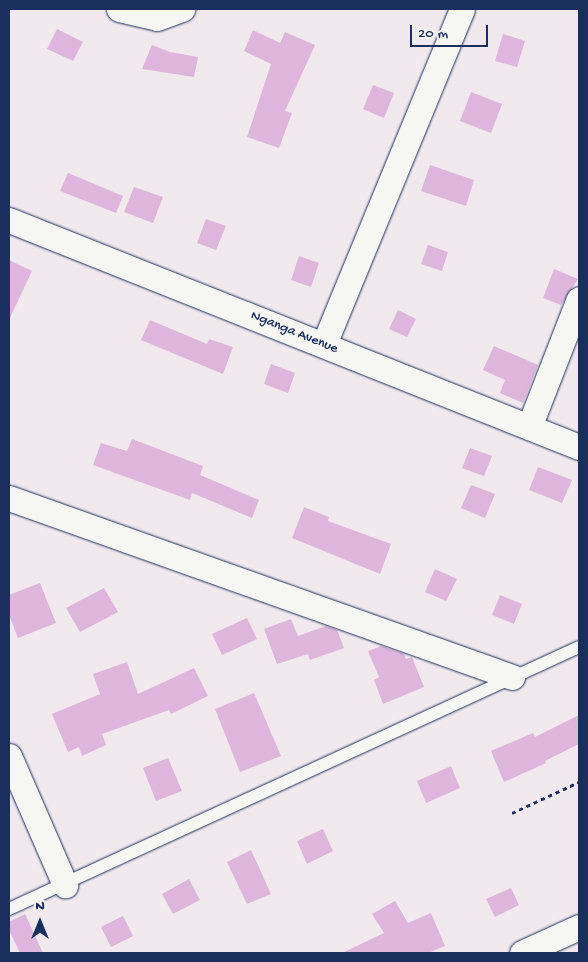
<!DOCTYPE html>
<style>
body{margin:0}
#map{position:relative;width:588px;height:962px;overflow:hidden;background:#f1e9ee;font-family:"Gochi Hand",sans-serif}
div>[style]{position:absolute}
.building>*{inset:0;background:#deb5dc}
.path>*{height:3px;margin-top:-1.5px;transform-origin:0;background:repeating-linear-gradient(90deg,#1b2f5e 0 4px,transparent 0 8px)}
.roads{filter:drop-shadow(0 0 1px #1b2f5e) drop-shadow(0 0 1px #1b2f5e)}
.lane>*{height:12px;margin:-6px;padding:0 6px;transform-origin:6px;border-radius:6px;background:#f6f6f2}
.street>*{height:25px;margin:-12.5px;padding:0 12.5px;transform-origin:12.5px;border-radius:12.5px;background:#f6f6f2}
span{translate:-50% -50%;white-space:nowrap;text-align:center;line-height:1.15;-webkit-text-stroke:5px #f6f6f2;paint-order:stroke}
.street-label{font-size:14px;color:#1b2f5e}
.frame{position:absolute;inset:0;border:10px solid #1b2f5e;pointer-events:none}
.north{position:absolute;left:15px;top:897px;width:50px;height:50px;-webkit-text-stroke:4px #f6f6f2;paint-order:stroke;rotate:0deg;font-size:14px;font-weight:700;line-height:20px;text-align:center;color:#1b2f5e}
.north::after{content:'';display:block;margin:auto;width:18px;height:22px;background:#1b2f5e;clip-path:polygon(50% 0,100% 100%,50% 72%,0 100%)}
.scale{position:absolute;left:410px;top:25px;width:78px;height:22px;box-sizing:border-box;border:2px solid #1b2f5e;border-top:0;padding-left:6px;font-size:15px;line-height:18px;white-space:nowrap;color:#1b2f5e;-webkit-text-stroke:4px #f6f6f2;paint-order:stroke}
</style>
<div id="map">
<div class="building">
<i style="clip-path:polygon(57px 29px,83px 42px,73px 61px,47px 49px)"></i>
<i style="clip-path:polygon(253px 30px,280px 43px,285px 32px,315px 45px,285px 111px,292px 113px,279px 148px,247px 137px,271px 64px,244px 51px)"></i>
<i style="clip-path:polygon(503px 34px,525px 41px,517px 67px,495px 61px)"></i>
<i style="clip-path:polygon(152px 45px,170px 52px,198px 57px,194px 77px,142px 69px)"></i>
<i style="clip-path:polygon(373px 85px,394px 93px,384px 118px,363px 109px)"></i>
<i style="clip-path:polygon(471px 92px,502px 104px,491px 133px,460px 121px)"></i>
<i style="clip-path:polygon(430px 165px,474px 180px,466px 206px,421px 191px)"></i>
<i style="clip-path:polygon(68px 173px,123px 196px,116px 213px,60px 191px)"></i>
<i style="clip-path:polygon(134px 187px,163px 197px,153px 223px,124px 212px)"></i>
<i style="clip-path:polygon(206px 219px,226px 226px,216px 250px,197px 243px)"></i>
<i style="clip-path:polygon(428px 245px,448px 252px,442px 271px,421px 264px)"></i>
<i style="clip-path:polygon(299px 256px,319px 263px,311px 287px,291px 280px)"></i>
<i style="clip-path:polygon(9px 260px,32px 271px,9px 320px)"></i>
<i style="clip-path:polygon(554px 269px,578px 279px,561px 305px,543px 298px)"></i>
<i style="clip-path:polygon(398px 310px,416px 319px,407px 337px,389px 329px)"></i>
<i style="clip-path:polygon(150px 320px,207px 344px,209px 339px,233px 347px,223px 374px,141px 340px)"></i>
<i style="clip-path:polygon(494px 346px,538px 365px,523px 403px,500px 393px,505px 380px,483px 370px)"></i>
<i style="clip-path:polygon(271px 364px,295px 373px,288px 393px,264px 384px)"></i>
<i style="clip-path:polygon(132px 439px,203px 466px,200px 475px,259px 500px,252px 518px,192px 493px,190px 500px,93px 465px,101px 443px,127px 451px)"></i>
<i style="clip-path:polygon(470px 448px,492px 456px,484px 476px,462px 468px)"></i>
<i style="clip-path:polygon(538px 467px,572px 480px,562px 503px,529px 490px)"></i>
<i style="clip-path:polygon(471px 485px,495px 494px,485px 518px,461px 508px)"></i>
<i style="clip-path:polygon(304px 507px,329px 517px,328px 521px,391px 544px,380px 574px,292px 538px)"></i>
<i style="clip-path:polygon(435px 569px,457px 579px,446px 601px,425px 592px)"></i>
<i style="clip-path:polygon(40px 583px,56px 623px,18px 638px,9px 615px,9px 595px)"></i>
<i style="clip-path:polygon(104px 588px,118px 612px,80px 632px,66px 608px)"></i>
<i style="clip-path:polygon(500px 595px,522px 604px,514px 624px,492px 615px)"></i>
<i style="clip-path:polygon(247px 618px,257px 639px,222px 655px,212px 634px)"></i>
<i style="clip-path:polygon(291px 619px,298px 636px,326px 626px,337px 630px,344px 648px,310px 660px,308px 654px,277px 664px,264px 629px)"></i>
<i style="clip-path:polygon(381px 646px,404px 654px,406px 659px,412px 657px,424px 687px,383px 704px,374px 680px,379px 677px,368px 651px)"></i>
<i style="clip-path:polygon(127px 662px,138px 694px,194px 668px,208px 696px,171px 714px,169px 710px,102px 734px,106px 745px,82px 756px,79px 747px,68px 752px,52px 714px,100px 694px,93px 674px)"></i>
<i style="clip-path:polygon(254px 693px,281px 756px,240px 772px,215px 709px)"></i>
<i style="clip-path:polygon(579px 715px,579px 744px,545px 761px,546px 763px,504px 782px,491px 751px,533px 733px,535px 737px)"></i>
<i style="clip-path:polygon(168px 758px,182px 791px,156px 801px,143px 768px)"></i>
<i style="clip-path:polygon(451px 766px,460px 788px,426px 803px,417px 781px)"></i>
<i style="clip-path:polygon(323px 829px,333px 851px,307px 864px,297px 841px)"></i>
<i style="clip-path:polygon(251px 850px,271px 894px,247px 904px,227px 862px)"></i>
<i style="clip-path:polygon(189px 879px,200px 900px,173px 914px,162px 894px)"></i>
<i style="clip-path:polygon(511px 888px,519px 905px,495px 917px,486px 899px)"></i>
<i style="clip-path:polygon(395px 901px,408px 923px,431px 913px,445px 946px,428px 953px,342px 953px,384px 933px,372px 914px)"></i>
<i style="clip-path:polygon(25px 914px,43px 953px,20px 953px,9px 930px,9px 922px)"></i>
<i style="clip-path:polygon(123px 916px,133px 936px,111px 947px,101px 927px)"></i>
</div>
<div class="path">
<i style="left:512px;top:813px;width:74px;rotate:-24.8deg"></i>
</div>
<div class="roads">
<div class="lane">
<i style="left:9px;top:909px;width:627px;rotate:-24.69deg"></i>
</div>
<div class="street">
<i style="left:119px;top:9px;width:39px;rotate:13deg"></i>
<i style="left:157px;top:18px;width:27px;rotate:-20deg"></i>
<i style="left:9px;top:220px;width:614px;rotate:21.71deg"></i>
<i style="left:324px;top:344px;width:362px;rotate:-67.6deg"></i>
<i style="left:529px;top:427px;width:137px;rotate:-68.7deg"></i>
<i style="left:9px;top:498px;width:534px;rotate:19.59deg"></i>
<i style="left:9px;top:756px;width:141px;rotate:66.5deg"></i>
<i style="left:522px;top:953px;width:63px;rotate:-24.5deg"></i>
</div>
</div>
<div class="street-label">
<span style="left:294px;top:333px;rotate:22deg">Nganga Avenue</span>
</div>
<div class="frame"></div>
<div class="north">N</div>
<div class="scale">20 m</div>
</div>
